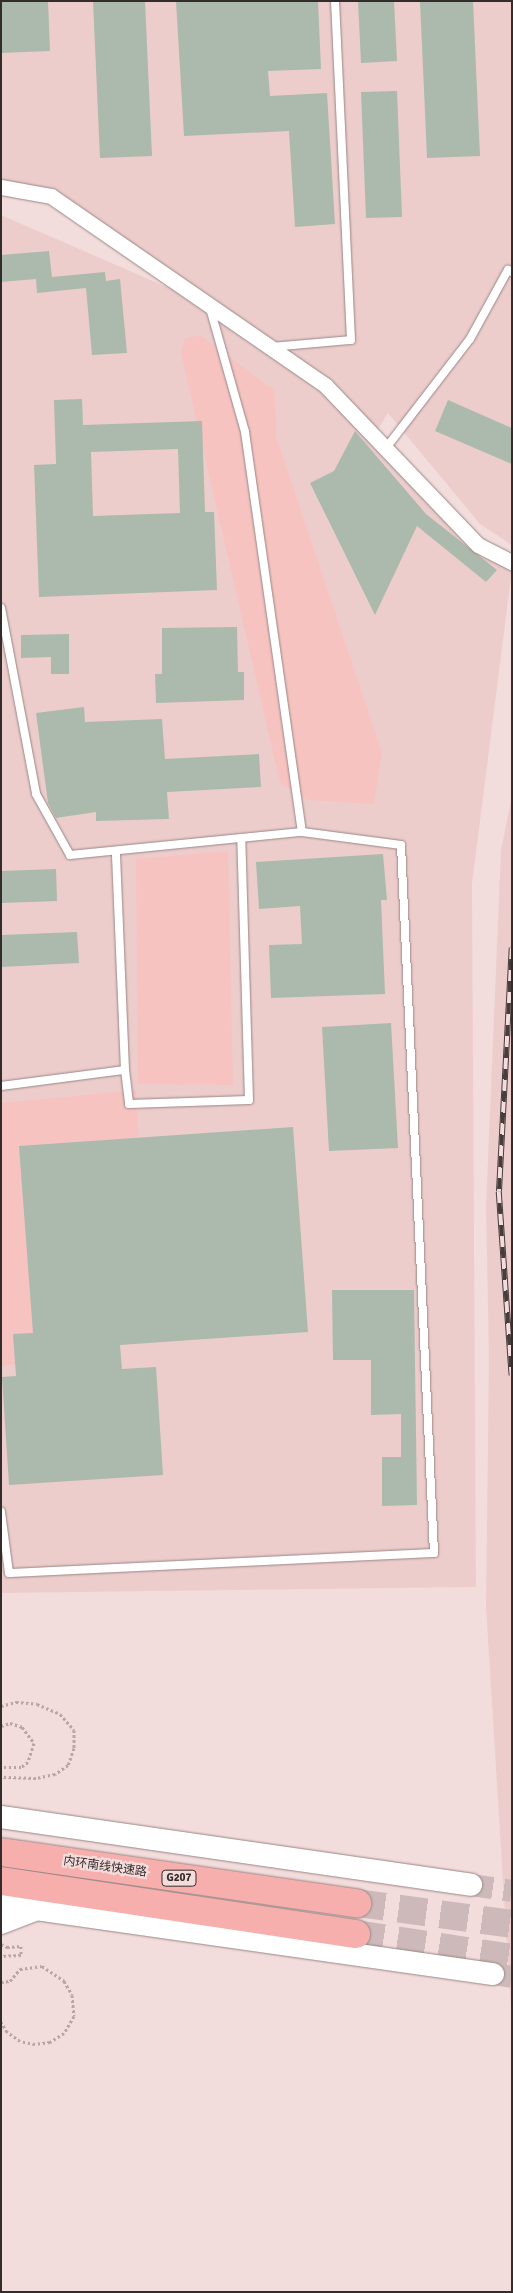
<!DOCTYPE html>
<meta charset="utf-8">
<style>
body{margin:0}
#map{position:relative;width:513px;height:2293px;overflow:hidden;background:#f3dddc;font-family:Signika,"Noto Sans SC",sans-serif}
div>[style]{position:absolute}
.built>*{inset:0;background:#eccdcc}
.green>*{inset:0;background:#f6c3c1}
.building>*{inset:0;background:#abbaac}
.secondary-tunnel>*{height:22px;margin-top:-11px;transform-origin:0;background:repeating-linear-gradient(90deg,#cdb9b9 0 22px,transparent 0 33px)}
.highway-tunnel>*{height:28px;margin-top:-14px;transform-origin:0;background:repeating-linear-gradient(90deg,#cdb9b9 0 28px,transparent 0 42px)}
.path>*{height:3px;margin-top:-1.5px;transform-origin:0;background:repeating-linear-gradient(90deg,#b8a6a5 0 2.5px,transparent 0 5px)}
.roads{filter:drop-shadow(0 0 1px #9a8685) drop-shadow(0 0 1px #9a8685)}
.lane>*{height:8px;margin:-4px;padding:0 4px;transform-origin:4px;border-radius:4px;background:#fff}
.street>*{height:15px;margin:-7.5px;padding:0 7.5px;transform-origin:7.5px;border-radius:7.5px;background:#fff}
.secondary>*{height:22px;margin:-11px;padding:0 11px;transform-origin:11px;border-radius:11px;background:#fff}
.highway>*{height:28px;margin:-14px;padding:0 14px;transform-origin:14px;border-radius:14px;background:#f7afad}
.rail>*{height:5.5px;margin-top:-2.75px;transform-origin:0;background:repeating-linear-gradient(90deg,#f3dddc 0 11px,#483d3d 0 22px);box-sizing:border-box;border-block:1px solid #483d3d}
span{translate:-50% -50%;white-space:nowrap;text-align:center;line-height:1.15;-webkit-text-stroke:4.5px #f3dddc;paint-order:stroke}
.shield-label span{padding:1px 4px;background:#f3dddc;border:1px solid;border-radius:4px;-webkit-text-stroke-width:0}
.shield-label{font-size:11px;color:#342b2b;font-weight:700}
.street-label{font-size:12px;color:#342b2b}
.frame{position:absolute;inset:0;border:2px solid #342b2b;pointer-events:none}
</style>
<div id="map">
<div class="built">
<i style="clip-path:polygon(1px 1px,512px 1px,512px 545px,480px 524px,388px 413px,374px 436px,512px 569px,472px 884px,476px 1587px,1px 1593px,1px 215px,206px 304px,51px 196px,1px 184px)"></i>
<i style="clip-path:polygon(512px 796px,512px 2026px,486px 1607px,489px 1358px,486px 1207px,501px 850px)"></i>
</div>
<div class="green">
<i style="clip-path:polygon(200px 335px,275px 391px,276px 436px,382px 753px,374px 804px,308px 800px,280px 783px,181px 353px,184px 339px)"></i>
<i style="clip-path:polygon(228px 851px,233px 1085px,138px 1084px,136px 859px)"></i>
<i style="clip-path:polygon(136px 1090px,139px 1148px,54px 1359px,1px 1366px,1px 1103px)"></i>
</div>
<div class="building">
<i style="clip-path:polygon(1px 1px,48px 1px,50px 51px,1px 53px)"></i>
<i style="clip-path:polygon(93px 1px,145px 1px,152px 156px,100px 158px)"></i>
<i style="clip-path:polygon(176px 1px,318px 1px,321px 69px,268px 71px,270px 96px,327px 93px,335px 224px,295px 227px,289px 131px,184px 136px)"></i>
<i style="clip-path:polygon(358px 1px,394px 1px,397px 61px,361px 63px)"></i>
<i style="clip-path:polygon(420px 1px,473px 1px,480px 156px,427px 158px)"></i>
<i style="clip-path:polygon(397px 91px,402px 217px,366px 218px,361px 92px)"></i>
<i style="clip-path:polygon(49px 251px,52px 277px,105px 272px,106px 281px,120px 279px,127px 353px,92px 355px,86px 288px,37px 293px,36px 279px,1px 282px,1px 255px)"></i>
<i style="clip-path:polygon(evenodd,82px 399px,83px 425px,202px 421px,205px 512px,214px 512px,217px 590px,39px 597px,34px 465px,56px 464px,54px 400px,82px 399px,178px 449px,180px 513px,93px 516px,91px 452px,178px 449px)"></i>
<i style="clip-path:polygon(448px 400px,512px 428px,512px 464px,435px 431px)"></i>
<i style="clip-path:polygon(355px 431px,426px 514px,497px 570px,486px 582px,417px 526px,375px 615px,310px 483px,334px 471px)"></i>
<i style="clip-path:polygon(237px 627px,238px 672px,244px 672px,244px 700px,156px 703px,155px 674px,162px 674px,162px 628px)"></i>
<i style="clip-path:polygon(69px 634px,69px 674px,51px 674px,51px 657px,21px 658px,21px 635px)"></i>
<i style="clip-path:polygon(84px 707px,85px 722px,162px 719px,165px 759px,259px 754px,261px 787px,167px 792px,169px 819px,96px 821px,96px 812px,56px 818px,48px 803px,36px 713px)"></i>
<i style="clip-path:polygon(383px 854px,387px 900px,381px 900px,385px 994px,271px 998px,269px 945px,302px 944px,300px 906px,259px 909px,256px 862px)"></i>
<i style="clip-path:polygon(56px 869px,57px 901px,1px 903px,1px 871px)"></i>
<i style="clip-path:polygon(77px 932px,79px 963px,1px 967px,1px 935px)"></i>
<i style="clip-path:polygon(391px 1023px,398px 1148px,329px 1151px,322px 1027px)"></i>
<i style="clip-path:polygon(293px 1127px,308px 1332px,120px 1345px,122px 1369px,156px 1367px,163px 1475px,9px 1485px,2px 1377px,16px 1376px,13px 1334px,33px 1333px,19px 1146px)"></i>
<i style="clip-path:polygon(332px 1290px,414px 1290px,417px 1505px,382px 1506px,382px 1457px,401px 1457px,401px 1414px,371px 1415px,371px 1360px,333px 1360px)"></i>
</div>
<div class="secondary-tunnel">
<i style="left:471px;top:1885px;width:41px;rotate:8.3deg"></i>
<i style="left:493px;top:1974px;width:19px;rotate:9deg"></i>
</div>
<div class="highway-tunnel">
<i style="left:357px;top:1903px;width:156px;rotate:7.7deg"></i>
<i style="left:356px;top:1934px;width:158px;rotate:8.7deg"></i>
</div>
<div class="path">
<i style="left:1px;top:1706px;width:16px;rotate:-15deg"></i>
<i style="left:16px;top:1702px;width:21px;rotate:5deg"></i>
<i style="left:37px;top:1704px;width:25px;rotate:23deg"></i>
<i style="left:60px;top:1714px;width:21px;rotate:49deg"></i>
<i style="left:74px;top:1730px;width:18px;rotate:90deg"></i>
<i style="left:74px;top:1748px;width:18px;rotate:109deg"></i>
<i style="left:68px;top:1765px;width:16px;rotate:145deg"></i>
<i style="left:55px;top:1774px;width:19px;rotate:168deg"></i>
<i style="left:36px;top:1778px;width:35px;rotate:-178deg"></i>
<i style="left:1px;top:1726px;width:9px;rotate:-18deg"></i>
<i style="left:10px;top:1723px;width:13px;rotate:18deg"></i>
<i style="left:22px;top:1727px;width:20px;rotate:53deg"></i>
<i style="left:34px;top:1743px;width:20px;rotate:108deg"></i>
<i style="left:28px;top:1762px;width:9px;rotate:144deg"></i>
<i style="left:21px;top:1767px;width:20px;rotate:180deg"></i>
<i style="left:1px;top:1944px;width:7px;rotate:27deg"></i>
<i style="left:7px;top:1947px;width:14px;rotate:-4deg"></i>
<i style="left:21px;top:1946px;width:9px;rotate:90deg"></i>
<i style="left:21px;top:1955px;width:20px;rotate:177deg"></i>
<i style="left:1px;top:1982px;width:9px;rotate:-6deg"></i>
<i style="left:10px;top:1981px;width:16px;rotate:-50deg"></i>
<i style="left:20px;top:1969px;width:22px;rotate:-8deg"></i>
<i style="left:42px;top:1966px;width:27px;rotate:34deg"></i>
<i style="left:64px;top:1981px;width:16px;rotate:60deg"></i>
<i style="left:72px;top:1995px;width:21px;rotate:85deg"></i>
<i style="left:74px;top:2016px;width:20px;rotate:120deg"></i>
<i style="left:64px;top:2033px;width:17px;rotate:147deg"></i>
<i style="left:50px;top:2042px;width:15px;rotate:172deg"></i>
<i style="left:35px;top:2044px;width:15px;rotate:-169deg"></i>
<i style="left:20px;top:2041px;width:16px;rotate:-145deg"></i>
<i style="left:7px;top:2032px;width:12px;rotate:-121deg"></i>
</div>
<div class="roads">
<div class="lane">
<i style="left:210px;top:308px;width:129px;rotate:74.2deg"></i>
<i style="left:245px;top:432px;width:404px;rotate:81.9deg"></i>
<i style="left:272px;top:347px;width:79px;rotate:-5.1deg"></i>
<i style="left:351px;top:340px;width:339px;rotate:-92.7deg"></i>
<i style="left:386px;top:448px;width:138px;rotate:-52.4deg"></i>
<i style="left:470px;top:339px;width:79px;rotate:-61.2deg"></i>
<i style="left:508px;top:270px;width:4px;rotate:27deg"></i>
<i style="left:1px;top:608px;width:189px;rotate:79.3deg"></i>
<i style="left:36px;top:794px;width:70px;rotate:60.9deg"></i>
<i style="left:70px;top:855px;width:233px;rotate:-5.7deg"></i>
<i style="left:302px;top:832px;width:100px;rotate:7.5deg"></i>
<i style="left:401px;top:845px;width:709px;rotate:87.33deg"></i>
<i style="left:434px;top:1553px;width:425px;rotate:177.3deg"></i>
<i style="left:9px;top:1573px;width:62px;rotate:-97.5deg"></i>
<i style="left:125px;top:1070px;width:34px;rotate:83deg"></i>
<i style="left:129px;top:1104px;width:120px;rotate:-1.9deg"></i>
<i style="left:249px;top:1100px;width:262px;rotate:-91.7deg"></i>
<i style="left:1px;top:1086px;width:125px;rotate:-7.4deg"></i>
<i style="left:125px;top:1070px;width:219px;rotate:-92.4deg"></i>
</div>
<div class="street">
<i style="left:1px;top:187px;width:51px;rotate:10.2deg"></i>
<i style="left:51px;top:196px;width:333px;rotate:34.6deg"></i>
<i style="left:325px;top:385px;width:221px;rotate:46.3deg"></i>
<i style="left:478px;top:545px;width:38px;rotate:27deg"></i>
</div>
<div class="secondary">
<i style="left:1px;top:1817px;width:475px;rotate:8.2deg"></i>
<i style="left:1px;top:1904px;width:497px;rotate:8.1deg"></i>
<i style="left:1px;top:1923px;width:36px;rotate:-21deg"></i>
</div>
<div class="highway">
<i style="left:1px;top:1852px;width:360px;rotate:8.2deg"></i>
<i style="left:1px;top:1881px;width:359px;rotate:8.5deg"></i>
</div>
</div>
<div class="rail">
<i style="left:512px;top:948px;width:244px;rotate:93deg"></i>
<i style="left:499px;top:1192px;width:184px;rotate:86deg"></i>
</div>
<div class="shield-label">
<span style="left:179px;top:1878px">G207</span>
</div>
<div class="street-label">
<span style="left:105px;top:1867px;rotate:8deg">内环南线快速路</span>
</div>
<div class="frame"></div>
</div>
